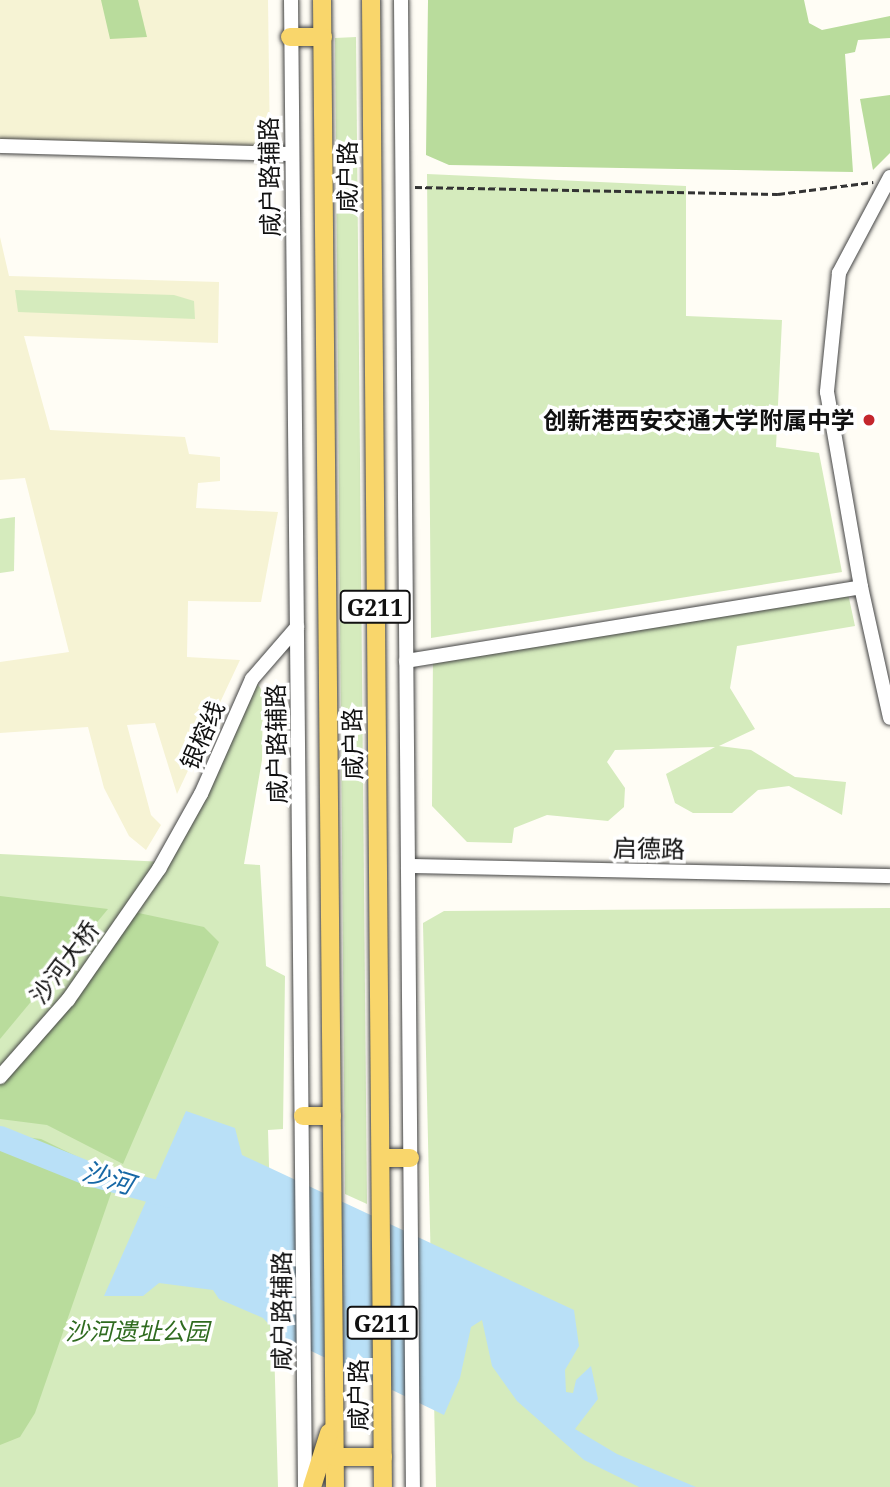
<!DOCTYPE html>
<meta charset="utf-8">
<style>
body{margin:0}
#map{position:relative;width:890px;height:1487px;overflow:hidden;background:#fffdf5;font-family:"Noto Serif","Noto Sans SC",serif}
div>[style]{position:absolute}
.farmland>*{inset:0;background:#f6f3d4}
.green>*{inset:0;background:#d5ebbd}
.forest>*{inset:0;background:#b9dc9c}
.water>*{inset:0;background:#b9e0f7}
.river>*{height:24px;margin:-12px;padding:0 12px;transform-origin:12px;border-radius:12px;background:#b9e0f7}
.path>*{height:2.5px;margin-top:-1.25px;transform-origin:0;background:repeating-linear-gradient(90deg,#333 0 7px,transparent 0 10.5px)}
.roads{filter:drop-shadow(0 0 2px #444) drop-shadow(0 0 2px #444)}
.minor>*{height:14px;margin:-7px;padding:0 7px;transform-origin:7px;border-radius:7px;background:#fff}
.major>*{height:18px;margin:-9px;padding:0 9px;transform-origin:9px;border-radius:9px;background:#f9d66b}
.dots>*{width:19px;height:19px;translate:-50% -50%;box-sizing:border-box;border:4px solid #fff;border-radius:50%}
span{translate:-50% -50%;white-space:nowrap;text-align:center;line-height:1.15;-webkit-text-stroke:7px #fff;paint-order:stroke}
.shield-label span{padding:2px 5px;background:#fff;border:2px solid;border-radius:5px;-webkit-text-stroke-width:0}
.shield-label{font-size:23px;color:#111;font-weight:700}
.street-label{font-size:24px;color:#111}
.poi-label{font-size:24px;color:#111;font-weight:700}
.right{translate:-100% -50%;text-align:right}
.park-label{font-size:24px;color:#2f6b1f;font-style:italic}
.water-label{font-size:26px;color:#1768a6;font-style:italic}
</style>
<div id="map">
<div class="farmland">
<i style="clip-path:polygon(0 0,268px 0,270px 150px,0 145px)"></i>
<i style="clip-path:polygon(0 237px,9px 276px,219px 282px,218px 343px,24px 336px,50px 430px,185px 437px,189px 454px,220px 457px,220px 481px,198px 483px,196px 508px,278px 512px,261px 602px,188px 601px,187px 657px,240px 660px,177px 794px,155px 723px,127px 725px,151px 815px,161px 825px,146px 850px,129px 836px,104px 788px,88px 727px,0 733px,0 662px,69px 652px,25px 478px,0 480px)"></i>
</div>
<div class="green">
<i style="clip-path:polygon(356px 37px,367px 1204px,345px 1194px,335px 38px)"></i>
<i style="clip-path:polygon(427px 174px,686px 186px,686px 316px,782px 320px,776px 447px,819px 453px,842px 572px,431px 638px)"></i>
<i style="clip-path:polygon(15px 290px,174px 295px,194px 301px,195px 319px,18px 312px)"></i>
<i style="clip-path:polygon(15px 517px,14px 571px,0 573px,0 519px)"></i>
<i style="clip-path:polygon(846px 584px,855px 626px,737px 646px,730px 688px,755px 729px,719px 746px,751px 750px,795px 777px,846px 782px,842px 815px,789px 786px,758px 790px,732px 813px,693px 813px,675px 803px,666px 774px,715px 747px,615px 750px,607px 762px,625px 788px,624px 807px,608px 821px,547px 815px,514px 828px,512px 843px,467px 842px,432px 806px,433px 650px)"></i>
<i style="clip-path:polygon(255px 680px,263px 692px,262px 760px,244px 864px,260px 865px,266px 966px,285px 976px,283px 1129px,268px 1130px,278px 1487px,0 1487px,0 854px,165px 862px)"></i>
<i style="clip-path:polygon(890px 908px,890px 1487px,436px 1487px,423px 923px,444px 911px)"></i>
</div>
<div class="forest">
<i style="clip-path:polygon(101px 0,138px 0,147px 37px,110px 39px)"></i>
<i style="clip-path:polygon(428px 0,804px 0,809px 23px,822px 30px,890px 16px,890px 38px,858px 40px,855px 52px,845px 54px,853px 172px,449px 165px,426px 155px)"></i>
<i style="clip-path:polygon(890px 95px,890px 153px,873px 170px,860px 99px)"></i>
<i style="clip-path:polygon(0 896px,108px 909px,0 1039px)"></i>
<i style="clip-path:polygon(134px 912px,204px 927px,219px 942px,123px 1164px,47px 1125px,0 1119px,0 1076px)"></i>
<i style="clip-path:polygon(0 1134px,41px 1139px,117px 1176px,35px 1413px,20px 1437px,0 1445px)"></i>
</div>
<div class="water">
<i style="clip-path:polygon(186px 1111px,235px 1128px,242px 1155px,574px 1310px,579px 1346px,565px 1370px,566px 1392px,573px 1393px,576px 1380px,591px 1366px,598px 1399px,575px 1429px,617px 1454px,696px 1487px,639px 1487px,584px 1460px,517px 1401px,492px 1366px,482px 1320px,471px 1327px,460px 1378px,444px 1415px,280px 1336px,263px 1318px,219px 1299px,213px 1290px,159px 1283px,143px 1296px,104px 1296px)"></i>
</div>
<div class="river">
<i style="left:0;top:1138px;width:96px;rotate:22deg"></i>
<i style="left:89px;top:1174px;width:96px;rotate:15deg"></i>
</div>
<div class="path">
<i style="left:415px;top:187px;width:363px;rotate:1.1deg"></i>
<i style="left:778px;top:194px;width:96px;rotate:-7.2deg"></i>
</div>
<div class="roads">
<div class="minor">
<i style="left:291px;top:0;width:1487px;rotate:89.46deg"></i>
<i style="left:401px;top:0;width:1487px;rotate:89.54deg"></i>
<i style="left:0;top:146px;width:291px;rotate:1.6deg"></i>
<i style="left:890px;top:177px;width:109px;rotate:118deg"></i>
<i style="left:839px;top:273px;width:120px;rotate:95.8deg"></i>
<i style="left:827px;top:392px;width:198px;rotate:80.1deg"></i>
<i style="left:861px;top:587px;width:134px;rotate:77.5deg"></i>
<i style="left:406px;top:661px;width:461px;rotate:-9.2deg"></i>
<i style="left:408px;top:866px;width:482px;rotate:1.2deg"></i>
<i style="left:0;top:1077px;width:103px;rotate:-48.6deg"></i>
<i style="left:68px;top:1000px;width:160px;rotate:-55.2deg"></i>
<i style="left:159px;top:869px;width:86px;rotate:-60.8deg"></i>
<i style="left:201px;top:794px;width:126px;rotate:-66.1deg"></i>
<i style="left:252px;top:679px;width:69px;rotate:-49.1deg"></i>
</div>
<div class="major">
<i style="left:322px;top:0;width:1487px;rotate:89.5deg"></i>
<i style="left:371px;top:0;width:1487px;rotate:89.54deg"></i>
<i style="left:290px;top:37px;width:33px"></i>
<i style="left:303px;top:1116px;width:29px"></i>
<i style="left:381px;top:1158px;width:29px"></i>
<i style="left:335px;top:1457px;width:48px"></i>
<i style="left:312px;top:1487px;width:57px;rotate:-72.5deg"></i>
</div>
</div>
<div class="dots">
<i style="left:869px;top:420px;background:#c4262e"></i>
</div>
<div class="shield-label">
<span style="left:375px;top:607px">G211</span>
<span style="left:382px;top:1323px">G211</span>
</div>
<div class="street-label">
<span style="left:269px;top:177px;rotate:-91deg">咸户路辅路</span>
<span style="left:347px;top:177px;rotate:-90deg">咸户路</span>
<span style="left:202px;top:735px;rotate:-66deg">银榕线</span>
<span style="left:276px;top:744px;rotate:-91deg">咸户路辅路</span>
<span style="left:352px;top:744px;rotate:-91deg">咸户路</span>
<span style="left:649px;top:848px;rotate:1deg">启德路</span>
<span style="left:64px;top:962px;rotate:-53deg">沙河大桥</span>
<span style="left:281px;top:1311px;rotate:-90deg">咸户路辅路</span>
<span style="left:358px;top:1395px;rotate:-90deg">咸户路</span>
</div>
<div class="poi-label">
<span class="right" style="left:855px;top:420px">创新港西安交通大学附属中学</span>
</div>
<div class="park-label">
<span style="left:137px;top:1331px">沙河遗址公园</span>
</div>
<div class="water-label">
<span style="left:108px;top:1178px;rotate:17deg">沙河</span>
</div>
</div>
